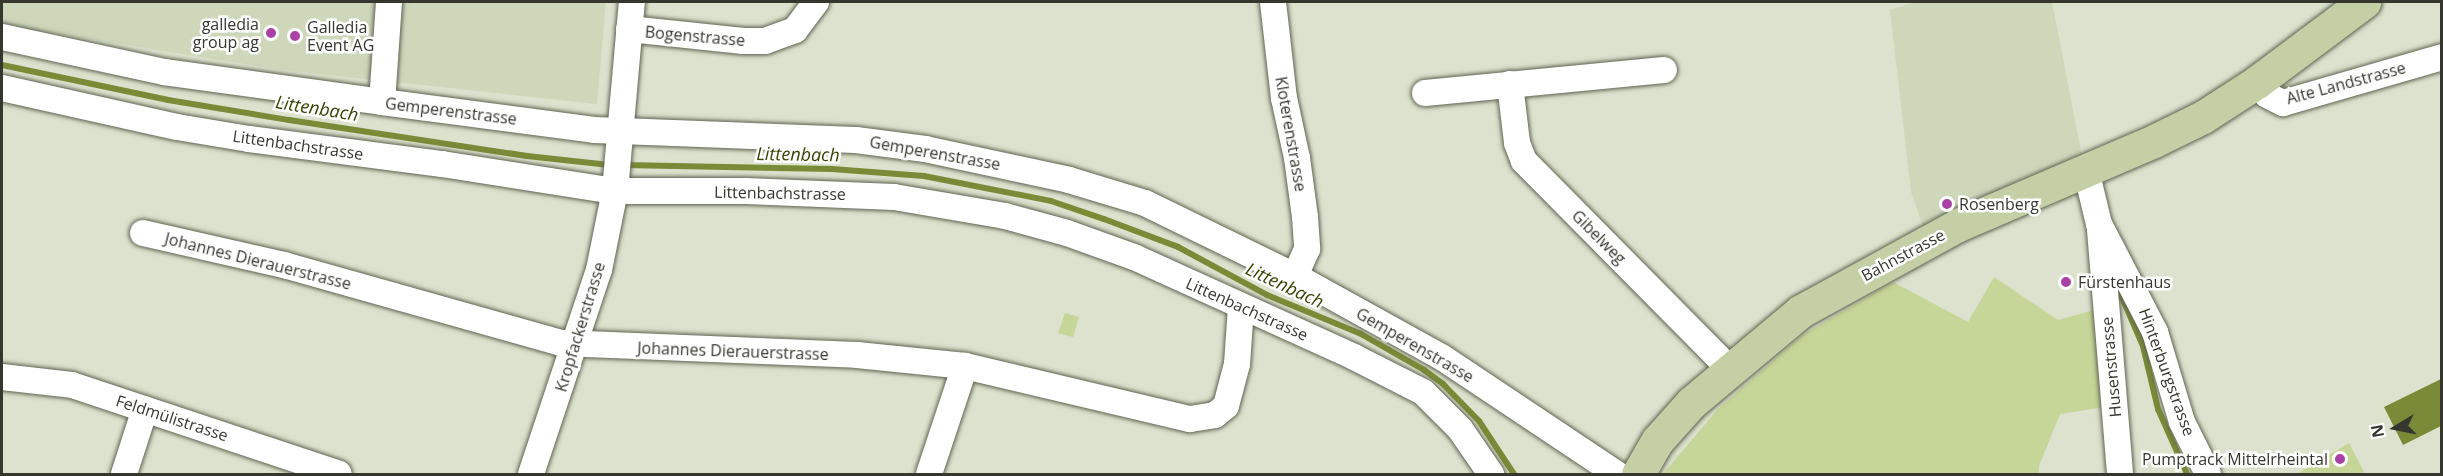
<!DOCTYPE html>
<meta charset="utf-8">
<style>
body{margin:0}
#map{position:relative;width:2443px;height:476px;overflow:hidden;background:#dce2cd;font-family:"Open Sans",sans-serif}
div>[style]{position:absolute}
.built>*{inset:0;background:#cfd7bb}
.green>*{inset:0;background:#c6d598}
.water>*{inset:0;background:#798b37}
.stream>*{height:6px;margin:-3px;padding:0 3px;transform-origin:3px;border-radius:3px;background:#798b37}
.roads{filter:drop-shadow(0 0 2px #5f6452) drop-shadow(0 0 2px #5f6452)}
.minor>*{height:26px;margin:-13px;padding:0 13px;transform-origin:13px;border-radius:13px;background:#fff}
.major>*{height:33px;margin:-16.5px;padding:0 16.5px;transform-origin:16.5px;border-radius:16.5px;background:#c5cfa5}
.dots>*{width:16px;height:16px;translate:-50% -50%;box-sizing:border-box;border:3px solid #fff;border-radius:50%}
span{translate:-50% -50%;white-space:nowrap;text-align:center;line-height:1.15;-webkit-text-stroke:5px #fff;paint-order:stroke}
.poi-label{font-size:16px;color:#35372f}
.right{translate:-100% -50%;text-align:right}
.left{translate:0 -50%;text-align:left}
.street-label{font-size:16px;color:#35372f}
.water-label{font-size:18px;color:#384301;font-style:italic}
.frame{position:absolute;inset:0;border:3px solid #35372f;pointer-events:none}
.north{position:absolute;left:2365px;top:398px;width:60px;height:60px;-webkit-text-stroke:4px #fff;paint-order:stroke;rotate:260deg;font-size:16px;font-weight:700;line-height:24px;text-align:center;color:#35372f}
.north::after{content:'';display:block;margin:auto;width:21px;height:27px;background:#35372f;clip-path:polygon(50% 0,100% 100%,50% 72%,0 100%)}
</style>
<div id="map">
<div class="built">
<i style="clip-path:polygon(2px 2px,606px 2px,597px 104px,282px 70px,20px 28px,2px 24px)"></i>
<i style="clip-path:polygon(1915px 2px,2052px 2px,2082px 156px,1928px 241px,1911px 192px,1890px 10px)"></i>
</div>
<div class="green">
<i style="clip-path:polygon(1994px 277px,2058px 320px,2094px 310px,2106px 407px,2060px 414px,2039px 466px,2039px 474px,1663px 474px,1718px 409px,1801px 336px,1893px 282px,1968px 322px)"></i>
<i style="clip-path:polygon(1065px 313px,1079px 317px,1073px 337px,1058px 333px)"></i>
<i style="clip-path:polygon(2349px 443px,2365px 474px,2297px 474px)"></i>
</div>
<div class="water">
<i style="clip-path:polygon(2441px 379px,2441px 426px,2403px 445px,2384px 407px)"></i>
</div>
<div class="stream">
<i style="left:2px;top:65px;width:170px;rotate:11.9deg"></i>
<i style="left:168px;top:100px;width:123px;rotate:9.4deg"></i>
<i style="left:289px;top:120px;width:241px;rotate:8.6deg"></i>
<i style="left:527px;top:156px;width:83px;rotate:6.2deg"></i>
<i style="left:623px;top:165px;width:209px;rotate:1.1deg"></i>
<i style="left:832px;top:169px;width:92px;rotate:4.4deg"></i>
<i style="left:924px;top:176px;width:129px;rotate:11.1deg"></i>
<i style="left:1051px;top:201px;width:56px;rotate:18.8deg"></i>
<i style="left:1104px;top:219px;width:79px;rotate:20.7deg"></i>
<i style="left:1178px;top:247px;width:101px;rotate:28.3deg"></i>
<i style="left:1267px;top:295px;width:102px;rotate:22.5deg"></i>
<i style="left:1361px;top:334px;width:73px;rotate:29.7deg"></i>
<i style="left:1424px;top:370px;width:24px;rotate:36deg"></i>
<i style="left:1443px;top:384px;width:52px;rotate:45.8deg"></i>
<i style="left:1479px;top:421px;width:64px;rotate:56.6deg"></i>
<i style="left:2121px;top:295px;width:56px;rotate:66.7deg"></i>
<i style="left:2143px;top:346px;width:65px;rotate:76.6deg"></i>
<i style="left:2158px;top:409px;width:71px;rotate:66deg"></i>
</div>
<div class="roads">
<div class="minor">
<i style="left:1273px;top:2px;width:97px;rotate:83.5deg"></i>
<i style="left:1284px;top:98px;width:61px;rotate:77.8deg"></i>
<i style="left:1297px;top:158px;width:60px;rotate:82.3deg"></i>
<i style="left:1305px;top:217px;width:32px;rotate:86deg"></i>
<i style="left:1307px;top:249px;width:30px;rotate:114deg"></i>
<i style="left:629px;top:29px;width:115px;rotate:6deg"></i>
<i style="left:743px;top:41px;width:22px"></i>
<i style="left:765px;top:41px;width:32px;rotate:-20deg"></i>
<i style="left:795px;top:30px;width:35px;rotate:-53deg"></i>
<i style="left:2px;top:37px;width:166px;rotate:12.2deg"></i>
<i style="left:164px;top:72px;width:220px;rotate:7.8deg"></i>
<i style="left:382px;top:102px;width:214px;rotate:7.5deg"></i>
<i style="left:594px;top:130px;width:262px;rotate:2.2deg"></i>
<i style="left:856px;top:140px;width:70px;rotate:7.4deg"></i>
<i style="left:925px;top:149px;width:147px;rotate:12.1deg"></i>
<i style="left:1069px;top:180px;width:79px;rotate:16.8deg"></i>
<i style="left:1145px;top:203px;width:167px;rotate:26deg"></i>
<i style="left:1295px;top:276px;width:169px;rotate:29deg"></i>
<i style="left:1443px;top:358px;width:209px;rotate:33.7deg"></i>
<i style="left:2257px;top:82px;width:16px;rotate:52deg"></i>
<i style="left:2267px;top:95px;width:18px;rotate:27deg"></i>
<i style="left:2283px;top:103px;width:166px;rotate:-16.1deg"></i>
<i style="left:1510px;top:84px;width:59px;rotate:83.2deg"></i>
<i style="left:1517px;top:143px;width:19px;rotate:69deg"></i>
<i style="left:1524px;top:161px;width:291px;rotate:45.3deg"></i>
<i style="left:2px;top:88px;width:179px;rotate:12.6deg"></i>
<i style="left:177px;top:127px;width:73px;rotate:9.5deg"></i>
<i style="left:249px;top:139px;width:195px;rotate:7.4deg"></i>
<i style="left:442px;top:164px;width:175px;rotate:8.9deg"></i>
<i style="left:615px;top:191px;width:131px"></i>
<i style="left:746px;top:191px;width:148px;rotate:2.3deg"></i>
<i style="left:894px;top:197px;width:113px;rotate:9.7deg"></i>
<i style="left:1005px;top:216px;width:64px;rotate:15.3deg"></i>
<i style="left:1067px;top:233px;width:71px;rotate:19.7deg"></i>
<i style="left:1134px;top:257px;width:242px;rotate:24.4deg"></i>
<i style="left:1354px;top:357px;width:77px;rotate:26.9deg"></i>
<i style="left:1423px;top:392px;width:52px;rotate:45deg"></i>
<i style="left:1460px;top:429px;width:55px;rotate:55.4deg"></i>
<i style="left:1425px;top:93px;width:240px;rotate:-5.5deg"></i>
<i style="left:382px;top:102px;width:100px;rotate:-86deg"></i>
<i style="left:2086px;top:170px;width:56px;rotate:76.5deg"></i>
<i style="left:2099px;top:224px;width:122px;rotate:62.6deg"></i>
<i style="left:2155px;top:332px;width:94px;rotate:73.3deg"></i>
<i style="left:2182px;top:422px;width:58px;rotate:63.4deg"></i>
<i style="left:2100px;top:230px;width:245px;rotate:85.3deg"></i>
<i style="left:143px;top:233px;width:145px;rotate:12.8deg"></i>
<i style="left:284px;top:265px;width:288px;rotate:15.7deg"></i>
<i style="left:561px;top:343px;width:296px;rotate:2.3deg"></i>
<i style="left:857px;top:355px;width:109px;rotate:5.8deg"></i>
<i style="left:965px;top:366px;width:231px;rotate:13.3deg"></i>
<i style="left:1190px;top:419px;width:25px;rotate:-9deg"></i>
<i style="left:1215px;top:415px;width:14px;rotate:-39deg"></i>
<i style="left:1226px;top:406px;width:43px;rotate:-75.3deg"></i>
<i style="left:1237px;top:364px;width:57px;rotate:-86deg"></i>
<i style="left:2px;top:377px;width:70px;rotate:6.5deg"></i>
<i style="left:72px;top:385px;width:281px;rotate:18.4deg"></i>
<i style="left:124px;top:474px;width:68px;rotate:-72.1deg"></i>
<i style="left:531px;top:474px;width:215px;rotate:-71.6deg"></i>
<i style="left:599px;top:270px;width:81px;rotate:-78.6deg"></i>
<i style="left:615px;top:191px;width:190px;rotate:-84.9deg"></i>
<i style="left:929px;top:474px;width:114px;rotate:-71.6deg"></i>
</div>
<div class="major">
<i style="left:1638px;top:474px;width:39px;rotate:-60deg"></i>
<i style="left:1658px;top:440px;width:50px;rotate:-48.3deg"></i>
<i style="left:1691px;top:403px;width:143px;rotate:-39.9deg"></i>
<i style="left:1801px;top:311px;width:179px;rotate:-28.7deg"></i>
<i style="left:1958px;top:225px;width:215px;rotate:-23.2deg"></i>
<i style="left:2156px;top:140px;width:52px;rotate:-26.1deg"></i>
<i style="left:2203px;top:117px;width:64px;rotate:-32.9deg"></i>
<i style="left:2257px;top:82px;width:134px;rotate:-36.8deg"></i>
</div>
</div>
<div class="dots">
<i style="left:271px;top:33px;background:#a942a4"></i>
<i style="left:295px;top:36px;background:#a942a4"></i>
<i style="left:1947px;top:204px;background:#a942a4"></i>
<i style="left:2066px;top:282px;background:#a942a4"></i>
<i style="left:2340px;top:459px;background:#a942a4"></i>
</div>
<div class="poi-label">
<span class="right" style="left:259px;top:33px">galledia<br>group ag</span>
<span class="left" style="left:307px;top:36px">Galledia<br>Event AG</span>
<span class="left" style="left:1959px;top:204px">Rosenberg</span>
<span class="left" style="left:2078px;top:282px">Fürstenhaus</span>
<span class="right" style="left:2328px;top:459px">Pumptrack Mittelrheintal</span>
</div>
<div class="street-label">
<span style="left:695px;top:36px;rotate:5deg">Bogenstrasse</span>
<span style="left:2346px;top:83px;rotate:-15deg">Alte Landstrasse</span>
<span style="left:451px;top:111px;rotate:7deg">Gemperenstrasse</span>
<span style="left:1291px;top:134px;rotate:80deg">Kloterenstrasse</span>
<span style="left:298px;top:145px;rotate:8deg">Littenbachstrasse</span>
<span style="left:935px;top:153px;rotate:10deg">Gemperenstrasse</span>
<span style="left:780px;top:193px;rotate:1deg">Littenbachstrasse</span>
<span style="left:1599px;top:237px;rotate:45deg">Gibelweg</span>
<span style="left:1903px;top:255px;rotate:-28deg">Bahnstrasse</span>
<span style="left:258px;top:261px;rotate:14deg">Johannes Dierauerstrasse</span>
<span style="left:1247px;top:309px;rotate:24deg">Littenbachstrasse</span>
<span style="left:580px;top:327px;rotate:-73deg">Kropfackerstrasse</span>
<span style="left:1415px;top:345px;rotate:30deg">Gemperenstrasse</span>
<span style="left:733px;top:351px;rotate:2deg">Johannes Dierauerstrasse</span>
<span style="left:2111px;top:367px;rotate:-95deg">Husenstrasse</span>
<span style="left:2167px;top:372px;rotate:70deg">Hinterburgstrasse</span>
<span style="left:172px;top:418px;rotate:18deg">Feldmülistrasse</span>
</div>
<div class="water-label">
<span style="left:317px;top:108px;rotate:9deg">Littenbach</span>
<span style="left:798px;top:154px;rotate:1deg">Littenbach</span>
<span style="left:1285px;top:285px;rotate:25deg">Littenbach</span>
</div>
<div class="frame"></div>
<div class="north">N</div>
</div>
